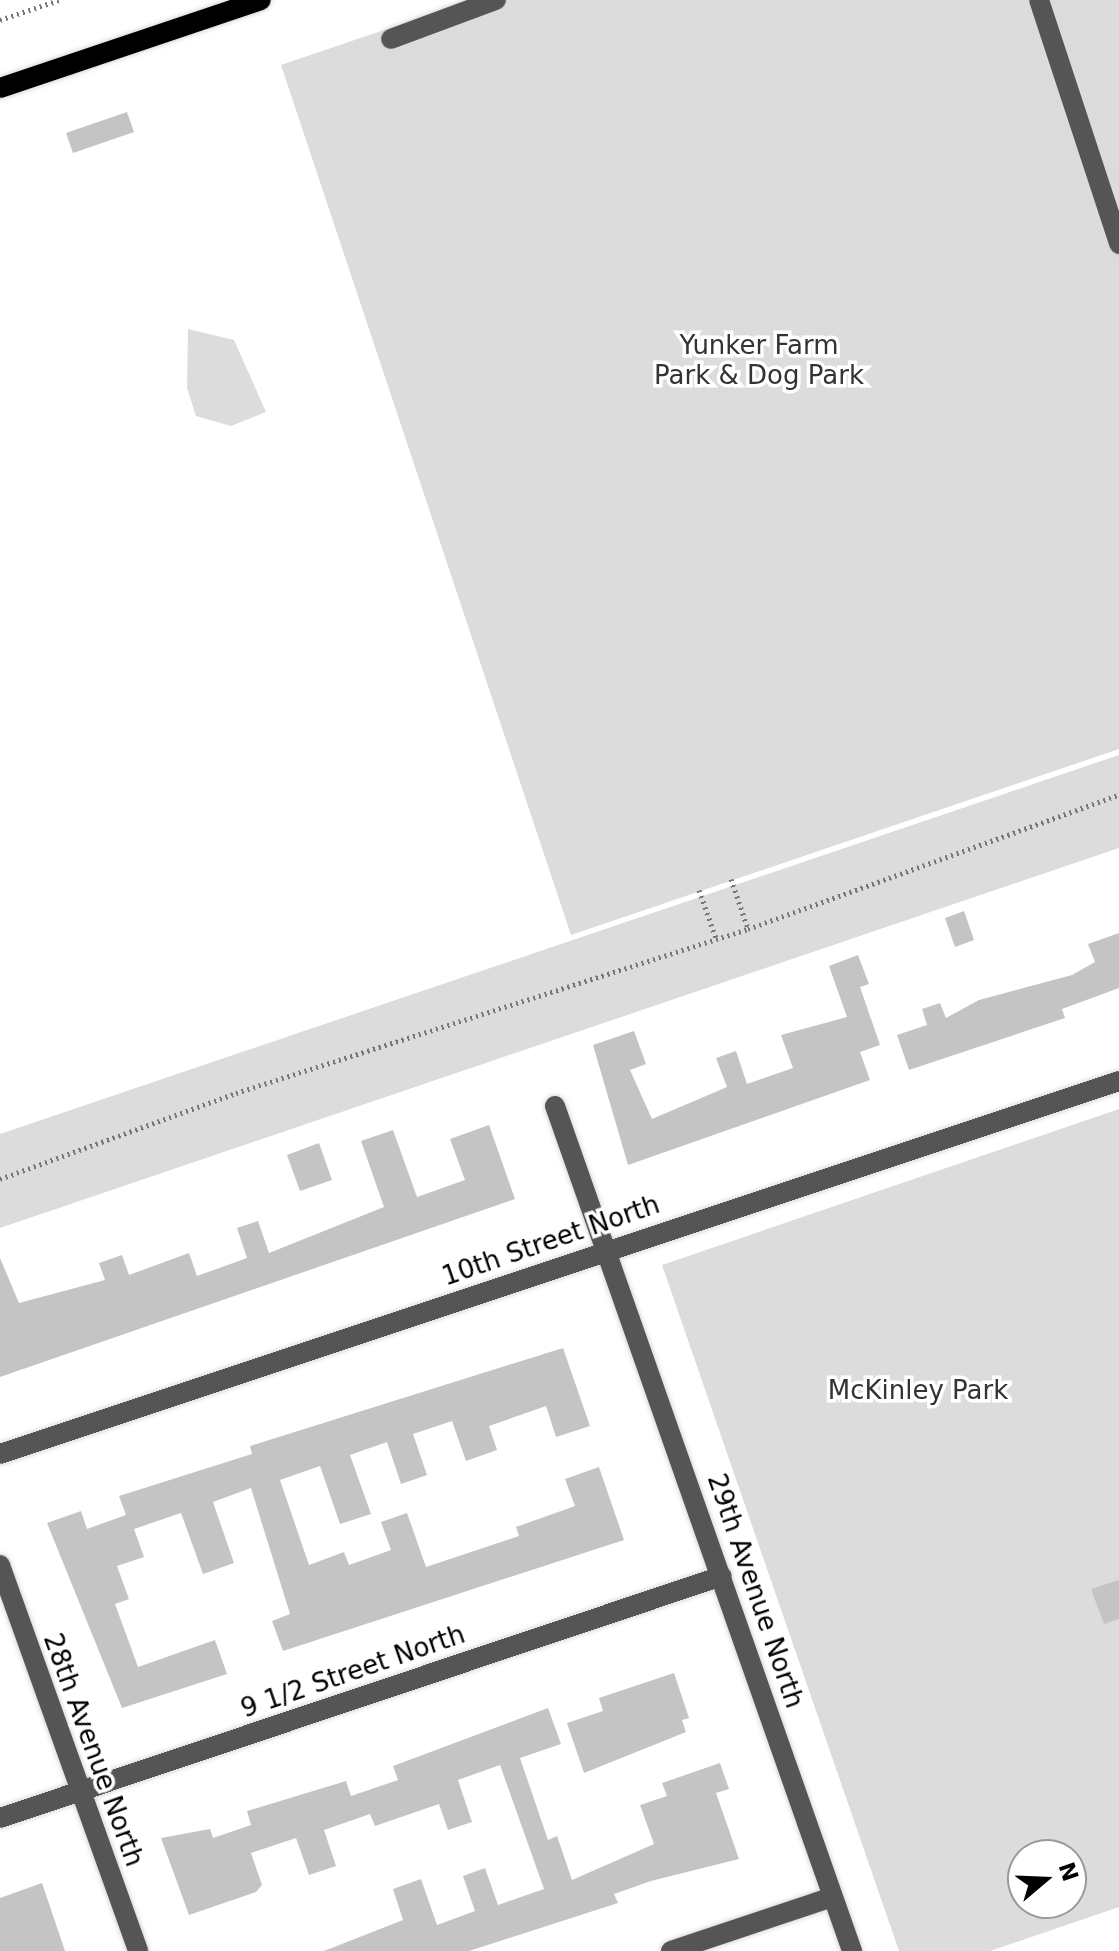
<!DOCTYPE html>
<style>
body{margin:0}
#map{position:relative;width:1119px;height:1951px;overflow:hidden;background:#fff;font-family:"DejaVu Sans",sans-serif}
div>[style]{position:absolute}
.green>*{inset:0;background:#dcdcdc}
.building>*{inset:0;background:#c4c4c4}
.path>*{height:5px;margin-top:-2.5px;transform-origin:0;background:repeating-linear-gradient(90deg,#777 0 2px,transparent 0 6px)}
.roads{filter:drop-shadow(0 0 2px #dbdbdb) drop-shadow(0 0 2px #dbdbdb)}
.minor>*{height:20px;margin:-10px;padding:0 10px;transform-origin:10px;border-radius:10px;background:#555}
.major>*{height:20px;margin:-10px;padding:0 10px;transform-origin:10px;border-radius:10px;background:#000}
span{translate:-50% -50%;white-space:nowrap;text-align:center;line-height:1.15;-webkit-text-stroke:7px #fff;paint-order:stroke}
.park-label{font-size:26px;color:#333}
.street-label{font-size:26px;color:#000}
.north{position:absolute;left:1007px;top:1839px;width:80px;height:80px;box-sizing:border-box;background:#fff;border:2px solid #999;border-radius:50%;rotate:71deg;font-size:22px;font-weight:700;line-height:32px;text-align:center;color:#000}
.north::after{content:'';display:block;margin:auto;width:28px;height:36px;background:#000;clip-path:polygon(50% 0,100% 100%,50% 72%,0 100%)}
</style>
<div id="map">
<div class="green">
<i style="clip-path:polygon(472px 0,1119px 0,1119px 749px,571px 935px,281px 65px)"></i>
<i style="clip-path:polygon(188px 329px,234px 340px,266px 412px,231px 426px,196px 416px,187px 388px)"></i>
<i style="clip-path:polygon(1119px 755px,1119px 848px,0 1228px,0 1134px)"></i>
<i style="clip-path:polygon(evenodd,1119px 1109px,1119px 1907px,990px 1951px,899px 1951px,662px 1265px,1119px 1109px,1023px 1855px,1071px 1855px,1071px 1903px,1023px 1903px,1023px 1855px)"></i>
</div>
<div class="building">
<i style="clip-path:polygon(127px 112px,134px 132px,73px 153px,66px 133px)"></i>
<i style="clip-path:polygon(964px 911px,974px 940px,955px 947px,945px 918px)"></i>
<i style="clip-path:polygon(1119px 933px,1119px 988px,1062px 1009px,1065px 1018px,909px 1070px,897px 1035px,927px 1025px,922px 1009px,940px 1003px,946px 1018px,979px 1000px,1072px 975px,1095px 962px,1088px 944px)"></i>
<i style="clip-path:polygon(858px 955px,869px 984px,860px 987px,880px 1045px,860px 1052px,870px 1080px,628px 1165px,593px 1045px,634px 1031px,646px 1064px,630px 1070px,652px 1119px,727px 1087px,716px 1058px,736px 1051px,747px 1084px,793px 1068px,781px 1035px,847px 1017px,829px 966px)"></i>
<i style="clip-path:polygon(489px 1125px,515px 1199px,0 1377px,0 1258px,19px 1303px,105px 1280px,99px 1263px,122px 1255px,129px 1275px,189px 1253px,197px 1276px,247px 1258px,237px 1228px,258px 1221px,269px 1253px,384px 1207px,361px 1141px,393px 1130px,417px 1197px,465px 1180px,450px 1139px)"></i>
<i style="clip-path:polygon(319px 1143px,332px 1180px,300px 1191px,287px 1155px)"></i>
<i style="clip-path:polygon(563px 1348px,590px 1426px,556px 1437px,546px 1406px,489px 1426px,497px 1450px,466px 1461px,452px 1421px,413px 1434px,427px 1475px,401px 1484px,387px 1442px,350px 1455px,371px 1514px,340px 1524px,320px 1466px,280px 1480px,309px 1565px,344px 1552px,349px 1565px,391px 1550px,381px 1522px,407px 1513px,426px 1567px,519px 1536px,516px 1527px,575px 1506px,565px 1479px,599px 1467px,624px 1540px,283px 1651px,272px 1621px,290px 1614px,251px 1488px,213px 1502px,234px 1563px,203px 1574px,181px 1513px,134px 1529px,144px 1557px,117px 1566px,129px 1599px,115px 1604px,138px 1667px,215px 1640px,227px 1674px,122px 1708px,47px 1523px,81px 1511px,87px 1529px,126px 1515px,119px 1496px,252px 1454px,250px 1446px)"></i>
<i style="clip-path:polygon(1119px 1580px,1119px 1619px,1104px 1624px,1091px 1589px)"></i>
<i style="clip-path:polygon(674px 1673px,689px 1718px,682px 1720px,686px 1732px,584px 1773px,567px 1723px,603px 1711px,599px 1698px)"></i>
<i style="clip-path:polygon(548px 1708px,561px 1744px,520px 1758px,548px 1840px,557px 1836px,572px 1880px,654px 1844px,640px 1805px,667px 1796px,662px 1783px,720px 1763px,729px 1789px,716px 1793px,739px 1859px,651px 1881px,614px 1894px,618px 1903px,469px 1951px,324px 1951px,403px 1920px,393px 1889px,421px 1879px,437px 1925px,475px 1911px,463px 1876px,485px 1868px,498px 1905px,544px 1889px,500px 1765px,458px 1780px,472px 1822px,448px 1830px,439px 1804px,375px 1826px,370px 1814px,324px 1830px,336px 1866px,309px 1875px,296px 1838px,251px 1853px,262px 1885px,256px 1892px,189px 1915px,161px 1838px,210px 1829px,213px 1838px,251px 1825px,247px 1811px,346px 1781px,351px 1796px,398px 1780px,393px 1766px)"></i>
<i style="clip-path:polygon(42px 1883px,65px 1951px,0 1951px,0 1898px)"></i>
</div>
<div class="path">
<i style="left:0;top:20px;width:62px;rotate:-18.7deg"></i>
<i style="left:731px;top:879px;width:53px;rotate:71.2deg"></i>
<i style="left:699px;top:890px;width:51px;rotate:70.5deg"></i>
<i style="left:0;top:1179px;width:251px;rotate:-20deg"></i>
<i style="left:236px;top:1093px;width:538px;rotate:-17.76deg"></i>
<i style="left:748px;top:929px;width:394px;rotate:-19.9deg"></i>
</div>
<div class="roads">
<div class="minor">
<i style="left:1039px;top:0;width:257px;rotate:71.8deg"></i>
<i style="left:391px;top:39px;width:112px;rotate:-20.4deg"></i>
<i style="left:555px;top:1106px;width:896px;rotate:70.63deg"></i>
<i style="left:0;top:1454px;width:1180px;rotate:-18.43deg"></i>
<i style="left:0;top:1565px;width:410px;rotate:70.3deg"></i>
<i style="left:0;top:1818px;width:761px;rotate:-18.53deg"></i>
<i style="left:671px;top:1951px;width:170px;rotate:-18.5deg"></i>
</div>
<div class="major">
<i style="left:0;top:88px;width:275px;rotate:-18.6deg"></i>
</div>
</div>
<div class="park-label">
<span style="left:759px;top:361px">Yunker Farm<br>Park &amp; Dog Park</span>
<span style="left:918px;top:1391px">McKinley Park</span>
</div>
<div class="street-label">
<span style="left:551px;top:1241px;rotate:-19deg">10th Street North</span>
<span style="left:755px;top:1591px;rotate:71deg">29th Avenue North</span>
<span style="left:353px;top:1672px;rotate:-19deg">9 1/2 Street North</span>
<span style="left:93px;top:1750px;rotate:70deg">28th Avenue North</span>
</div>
<div class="north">N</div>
</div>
